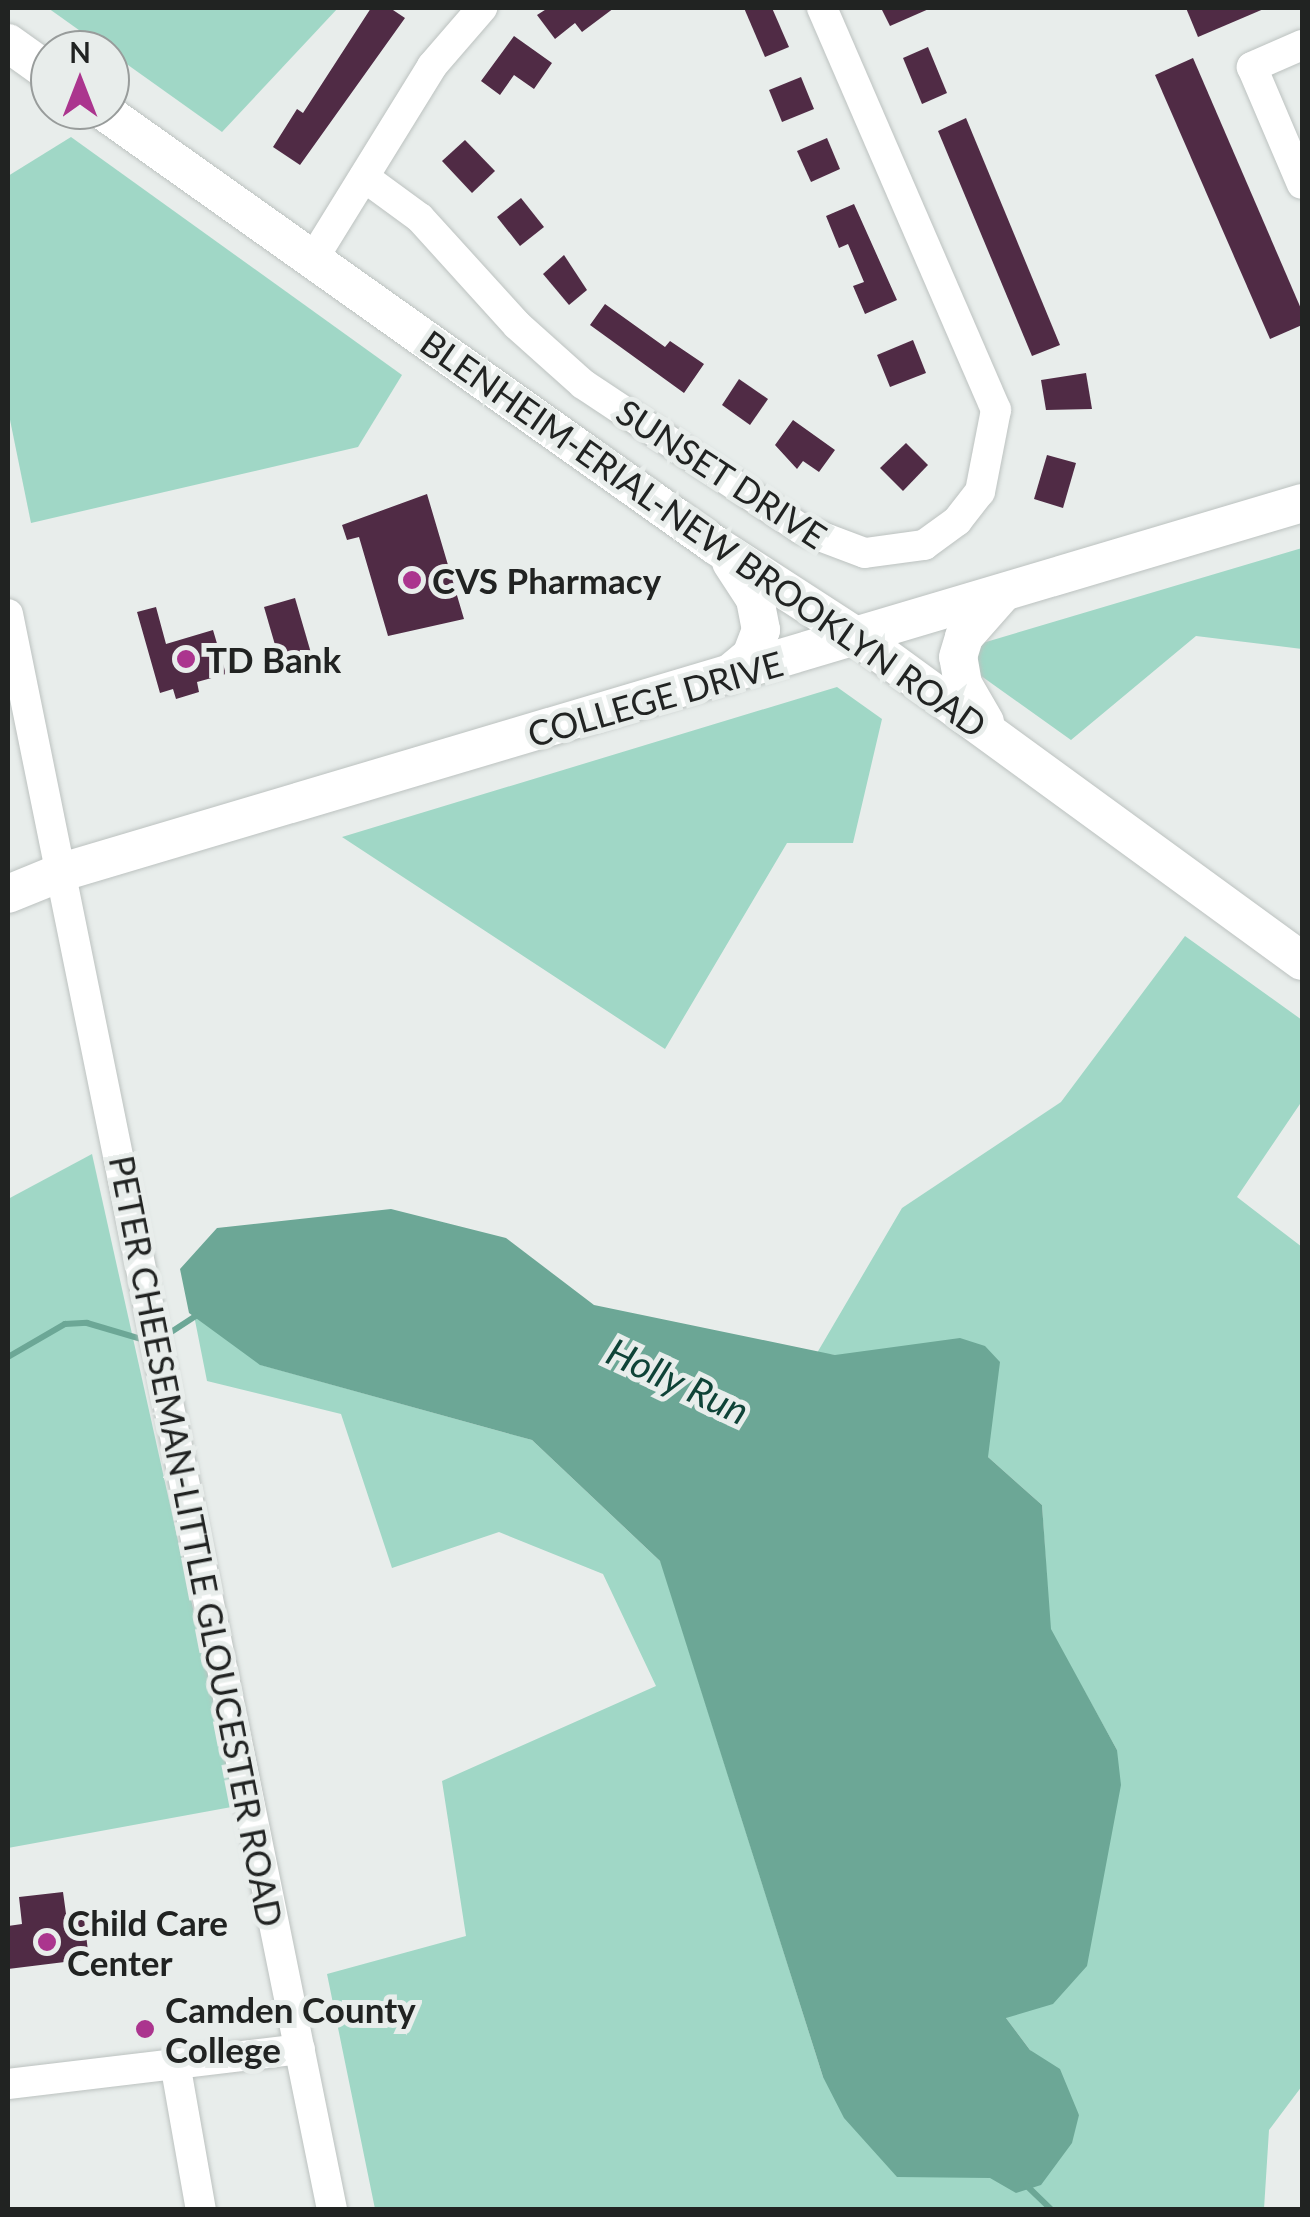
<!DOCTYPE html>
<style>
body{margin:0}
#map{position:relative;width:1310px;height:2217px;overflow:hidden;background:#e8edeb;font-family:Lato,sans-serif}
div>[style]{position:absolute}
.green>*{inset:0;background:#a0d7c6}
.water>*{inset:0;background:#6ca796}
.stream>*{height:6px;margin:-3px;padding:0 3px;transform-origin:3px;border-radius:3px;background:#6ca796}
.building>*{inset:0;background:#502b45}
.roads{filter:drop-shadow(0 0 2px #bcc2c0) drop-shadow(0 0 2px #bcc2c0)}
.minor>*{height:30px;margin:-15px;padding:0 15px;transform-origin:15px;border-radius:15px;background:#fff}
.major>*{height:38px;margin:-19px;padding:0 19px;transform-origin:19px;border-radius:19px;background:#fff}
.dots>*{width:28px;height:28px;translate:-50% -50%;box-sizing:border-box;border:5px solid #e8edeb;border-radius:50%}
span{translate:-50% -50%;white-space:nowrap;text-align:center;line-height:1.15;-webkit-text-stroke:10px #e8edeb;paint-order:stroke}
.street-label{font-size:35px;color:#212322}
.poi-label{font-size:35px;color:#212322;font-weight:700}
.left{translate:0 -50%;text-align:left}
.water-label{font-size:38px;color:#0f4337;font-style:italic}
.frame{position:absolute;inset:0;border:10px solid #212322;pointer-events:none}
.north{position:absolute;left:30px;top:30px;width:100px;height:100px;box-sizing:border-box;background:#e8edeb;border:2px solid #989c9b;border-radius:50%;rotate:0deg;font-size:28px;font-weight:700;line-height:40px;text-align:center;color:#212322}
.north::after{content:'';display:block;margin:auto;width:35px;height:45px;background:#ab358e;clip-path:polygon(50% 0,100% 100%,50% 72%,0 100%)}
</style>
<div id="map">
<div class="green">
<i style="clip-path:polygon(48px 8px,338px 8px,222px 132px)"></i>
<i style="clip-path:polygon(71px 137px,402px 375px,358px 447px,31px 523px,8px 410px,8px 176px)"></i>
<i style="clip-path:polygon(1302px 548px,1302px 649px,1196px 636px,1071px 740px,949px 653px)"></i>
<i style="clip-path:polygon(837px 687px,882px 719px,853px 843px,787px 843px,665px 1049px,342px 837px)"></i>
<i style="clip-path:polygon(1185px 936px,1302px 1020px,1302px 1101px,1237px 1197px,1302px 1247px,1302px 2086px,1269px 2130px,1264px 2209px,375px 2209px,327px 1974px,466px 1936px,442px 1781px,656px 1686px,603px 1574px,499px 1532px,392px 1568px,341px 1414px,207px 1381px,188px 1285px,261px 1365px,532px 1440px,661px 1562px,823px 2077px,1079px 2115px,1006px 2018px,1117px 1750px,1050px 1629px,1042px 1505px,988px 1457px,835px 1355px,817px 1353px,902px 1208px,1061px 1102px)"></i>
<i style="clip-path:polygon(92px 1154px,237px 1806px,8px 1848px,8px 1199px)"></i>
</div>
<div class="water">
<i style="clip-path:polygon(391px 1209px,506px 1238px,594px 1305px,835px 1355px,960px 1338px,985px 1346px,1000px 1362px,988px 1457px,1042px 1505px,1051px 1629px,1117px 1750px,1121px 1785px,1087px 1966px,1053px 2004px,1006px 2018px,1030px 2050px,1060px 2069px,1079px 2115px,1072px 2143px,1041px 2185px,1016px 2193px,990px 2178px,897px 2177px,844px 2118px,823px 2077px,660px 1561px,532px 1440px,260px 1365px,189px 1313px,180px 1269px,217px 1228px)"></i>
</div>
<div class="stream">
<i style="left:165px;top:1336px;width:37px;rotate:-33deg"></i>
<i style="left:8px;top:1357px;width:66px;rotate:-30.1deg"></i>
<i style="left:65px;top:1324px;width:22px;rotate:-3deg"></i>
<i style="left:87px;top:1323px;width:64px;rotate:16.4deg"></i>
<i style="left:1027px;top:2186px;width:35px;rotate:44deg"></i>
</div>
<div class="building">
<i style="clip-path:polygon(371px 8px,390px 8px,405px 18px,300px 165px,273px 147px,297px 109px,303px 113px)"></i>
<i style="clip-path:polygon(548px 8px,614px 8px,582px 32px,575px 23px,555px 39px,537px 15px)"></i>
<i style="clip-path:polygon(744px 8px,772px 8px,789px 47px,765px 57px)"></i>
<i style="clip-path:polygon(881px 8px,931px 8px,890px 26px)"></i>
<i style="clip-path:polygon(1186px 8px,1266px 8px,1198px 37px)"></i>
<i style="clip-path:polygon(514px 36px,552px 63px,534px 89px,514px 75px,500px 95px,481px 81px)"></i>
<i style="clip-path:polygon(928px 47px,947px 93px,922px 104px,903px 58px)"></i>
<i style="clip-path:polygon(1193px 58px,1302px 311px,1302px 325px,1270px 339px,1155px 75px)"></i>
<i style="clip-path:polygon(801px 77px,814px 109px,782px 122px,769px 90px)"></i>
<i style="clip-path:polygon(966px 118px,1060px 345px,1032px 356px,938px 131px)"></i>
<i style="clip-path:polygon(827px 138px,840px 169px,811px 182px,797px 151px)"></i>
<i style="clip-path:polygon(465px 140px,495px 171px,472px 193px,442px 161px)"></i>
<i style="clip-path:polygon(521px 198px,544px 227px,520px 246px,497px 217px)"></i>
<i style="clip-path:polygon(854px 204px,897px 300px,865px 314px,853px 286px,864px 282px,848px 244px,839px 248px,826px 216px)"></i>
<i style="clip-path:polygon(564px 255px,587px 290px,569px 305px,543px 274px)"></i>
<i style="clip-path:polygon(605px 304px,665px 347px,670px 341px,704px 364px,684px 393px,590px 325px)"></i>
<i style="clip-path:polygon(913px 340px,926px 373px,890px 387px,877px 355px)"></i>
<i style="clip-path:polygon(1086px 373px,1092px 409px,1046px 410px,1041px 380px)"></i>
<i style="clip-path:polygon(739px 379px,768px 399px,750px 425px,722px 405px)"></i>
<i style="clip-path:polygon(793px 420px,835px 450px,819px 472px,803px 461px,797px 469px,775px 445px)"></i>
<i style="clip-path:polygon(906px 443px,928px 465px,903px 491px,880px 468px)"></i>
<i style="clip-path:polygon(1047px 455px,1076px 463px,1063px 508px,1034px 499px)"></i>
<i style="clip-path:polygon(427px 494px,464px 619px,388px 636px,359px 537px,347px 540px,342px 525px)"></i>
<i style="clip-path:polygon(295px 598px,311px 653px,280px 662px,264px 607px)"></i>
<i style="clip-path:polygon(156px 607px,166px 644px,213px 630px,226px 674px,197px 682px,199px 692px,176px 699px,173px 689px,160px 693px,137px 612px)"></i>
<i style="clip-path:polygon(63px 1892px,67px 1921px,84px 1919px,89px 1959px,8px 1969px,8px 1926px,22px 1924px,19px 1897px)"></i>
</div>
<div class="roads">
<div class="minor">
<i style="left:1302px;top:45px;width:55px;rotate:156.3deg"></i>
<i style="left:1252px;top:67px;width:127px;rotate:66.9deg"></i>
<i style="left:364px;top:177px;width:69px;rotate:36.2deg"></i>
<i style="left:420px;top:218px;width:144px;rotate:47.8deg"></i>
<i style="left:517px;top:325px;width:89px;rotate:41.8deg"></i>
<i style="left:583px;top:384px;width:262px;rotate:33.6deg"></i>
<i style="left:801px;top:529px;width:68px;rotate:20.6deg"></i>
<i style="left:865px;top:553px;width:60px;rotate:-7.7deg"></i>
<i style="left:924px;top:545px;width:41px;rotate:-36deg"></i>
<i style="left:957px;top:521px;width:37px;rotate:-52deg"></i>
<i style="left:980px;top:492px;width:84px;rotate:-79deg"></i>
<i style="left:996px;top:410px;width:438px;rotate:-113.4deg"></i>
<i style="left:313px;top:259px;width:227px;rotate:-58.3deg"></i>
<i style="left:432px;top:66px;width:77px;rotate:-49.2deg"></i>
<i style="left:8px;top:614px;width:1629px;rotate:78.52deg"></i>
<i style="left:175px;top:2063px;width:149px;rotate:80deg"></i>
<i style="left:8px;top:2084px;width:294px;rotate:-6.8deg"></i>
</div>
<div class="major">
<i style="left:8px;top:43px;width:52px;rotate:35.5deg"></i>
<i style="left:102px;top:110px;width:752px;rotate:35.36deg"></i>
<i style="left:715px;top:545px;width:171px;rotate:32.9deg"></i>
<i style="left:859px;top:638px;width:548px;rotate:36.1deg"></i>
<i style="left:728px;top:675px;width:30px;rotate:-40deg"></i>
<i style="left:751px;top:656px;width:28px;rotate:-69deg"></i>
<i style="left:761px;top:630px;width:32px;rotate:-101deg"></i>
<i style="left:755px;top:599px;width:44px;rotate:-123deg"></i>
<i style="left:985px;top:722px;width:44px;rotate:-120.1deg"></i>
<i style="left:963px;top:684px;width:27px;rotate:-100deg"></i>
<i style="left:958px;top:657px;width:21px;rotate:-73deg"></i>
<i style="left:964px;top:637px;width:56px;rotate:-48.6deg"></i>
<i style="left:8px;top:894px;width:58px;rotate:-22.2deg"></i>
<i style="left:62px;top:872px;width:1294px;rotate:-16.57deg"></i>
</div>
</div>
<div class="dots">
<i style="left:412px;top:580px;background:#ab358e"></i>
<i style="left:186px;top:659px;background:#ab358e"></i>
<i style="left:47px;top:1942px;background:#ab358e"></i>
<i style="left:145px;top:2029px;background:#ab358e"></i>
</div>
<div class="street-label">
<span style="left:722px;top:473px;rotate:33deg">SUNSET DRIVE</span>
<span style="left:704px;top:533px;rotate:35deg">BLENHEIM-ERIAL-NEW BROOKLYN ROAD</span>
<span style="left:655px;top:698px;rotate:-16deg">COLLEGE DRIVE</span>
<span style="left:197px;top:1541px;rotate:79deg">PETER CHEESEMAN-LITTLE GLOUCESTER ROAD</span>
</div>
<div class="poi-label">
<span class="left" style="left:432px;top:580px">CVS Pharmacy</span>
<span class="left" style="left:206px;top:659px">TD Bank</span>
<span class="left" style="left:67px;top:1942px">Child Care<br>Center</span>
<span class="left" style="left:165px;top:2029px">Camden County<br>College</span>
</div>
<div class="water-label">
<span style="left:678px;top:1381px;rotate:25deg">Holly Run</span>
</div>
<div class="frame"></div>
<div class="north">N</div>
</div>
